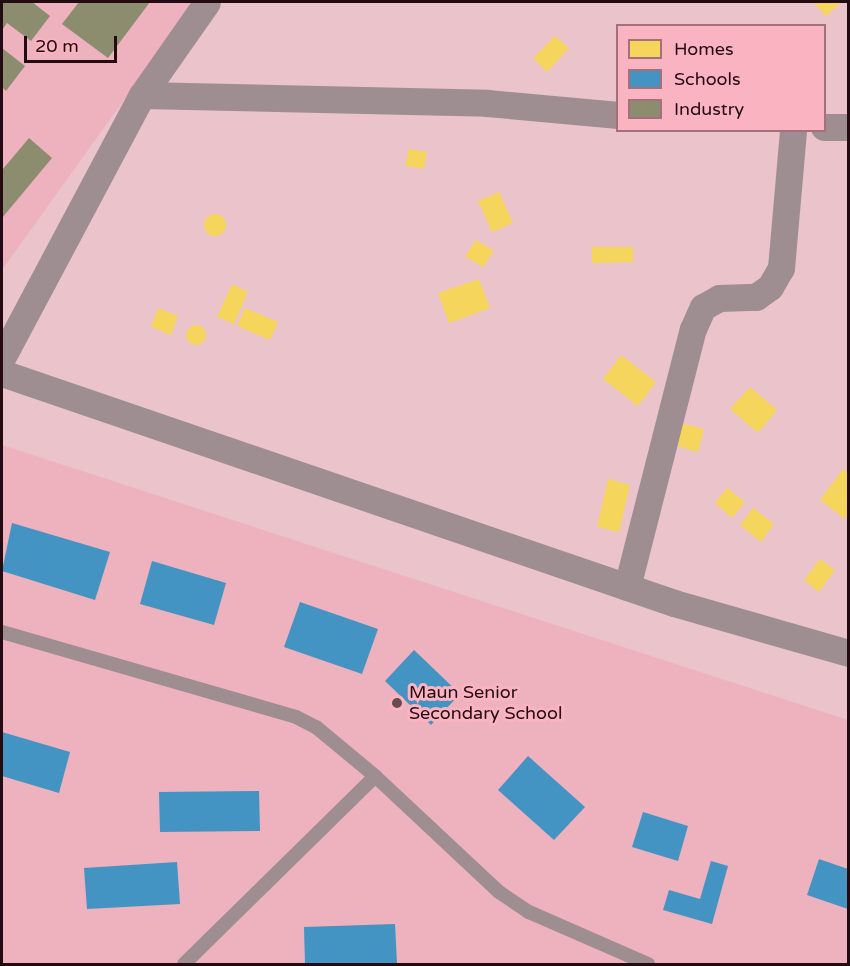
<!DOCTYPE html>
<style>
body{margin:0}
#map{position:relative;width:850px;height:966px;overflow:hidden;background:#eac3cb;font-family:"Varela Round",sans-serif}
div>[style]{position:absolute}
.built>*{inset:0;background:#eeb1be}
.homes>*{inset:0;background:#f6d55c}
.round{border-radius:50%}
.schools>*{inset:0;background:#4393c3}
.industry>*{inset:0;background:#8c8c6e}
.service>*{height:14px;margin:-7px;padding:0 7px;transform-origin:7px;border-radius:7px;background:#9e8e91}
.minor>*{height:27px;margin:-13.5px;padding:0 13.5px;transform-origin:13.5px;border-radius:13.5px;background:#9e8e91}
.dots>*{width:16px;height:16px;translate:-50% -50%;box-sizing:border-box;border:3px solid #fab3c1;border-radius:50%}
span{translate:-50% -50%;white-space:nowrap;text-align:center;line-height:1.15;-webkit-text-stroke:6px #fab3c1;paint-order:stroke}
.poi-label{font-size:18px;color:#240b12}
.left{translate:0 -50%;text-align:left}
.frame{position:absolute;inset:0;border:3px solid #240b12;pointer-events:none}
.legend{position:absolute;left:616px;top:24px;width:210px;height:108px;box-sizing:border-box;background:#fab3c1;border:2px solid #a4707b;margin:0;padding:8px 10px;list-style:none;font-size:18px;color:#240b12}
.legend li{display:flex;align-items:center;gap:12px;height:30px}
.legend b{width:30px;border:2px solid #a4707b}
.scale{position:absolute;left:24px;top:36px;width:93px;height:27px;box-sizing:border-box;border:3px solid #240b12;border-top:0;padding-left:8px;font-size:18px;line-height:21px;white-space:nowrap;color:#240b12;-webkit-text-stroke:4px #fab3c1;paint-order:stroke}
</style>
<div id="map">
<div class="built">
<i style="clip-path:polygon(2px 2px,194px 2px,2px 270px)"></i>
<i style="clip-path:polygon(2px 445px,848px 720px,848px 964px,2px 964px)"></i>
</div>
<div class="homes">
<i style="clip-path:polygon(813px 2px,842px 2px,826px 16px)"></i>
<i style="clip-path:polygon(555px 36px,569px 48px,547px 72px,533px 58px)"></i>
<i style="clip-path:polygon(409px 149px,427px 152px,424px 169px,405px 166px)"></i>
<i style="clip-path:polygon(499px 192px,513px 223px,492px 232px,478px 201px)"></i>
<i class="round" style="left:204px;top:214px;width:22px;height:22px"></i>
<i style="clip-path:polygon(476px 240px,494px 251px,483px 267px,465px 256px)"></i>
<i style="clip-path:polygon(592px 247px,633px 247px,633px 262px,592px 263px)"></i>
<i style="clip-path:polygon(479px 279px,490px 308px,449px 323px,438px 293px)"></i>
<i style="clip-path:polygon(232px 284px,248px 292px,234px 324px,217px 317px)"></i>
<i style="clip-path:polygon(158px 308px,178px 316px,171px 335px,151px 327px)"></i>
<i style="clip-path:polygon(245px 308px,278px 322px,270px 340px,237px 326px)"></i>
<i class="round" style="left:186px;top:325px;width:20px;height:20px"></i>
<i style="clip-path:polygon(621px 355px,656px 382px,638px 406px,603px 379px)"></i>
<i style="clip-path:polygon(750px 387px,777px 410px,758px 433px,730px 409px)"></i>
<i style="clip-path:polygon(681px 423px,704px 429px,698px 452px,676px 446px)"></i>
<i style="clip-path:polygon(843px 469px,848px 473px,848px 514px,845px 519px,820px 500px)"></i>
<i style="clip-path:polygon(608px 479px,630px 485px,619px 532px,597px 527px)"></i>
<i style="clip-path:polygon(727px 488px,745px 502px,732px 518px,715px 503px)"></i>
<i style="clip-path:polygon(753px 508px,774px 524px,761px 542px,740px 525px)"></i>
<i style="clip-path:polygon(820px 559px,835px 570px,819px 592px,804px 580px)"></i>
</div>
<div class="schools">
<i style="clip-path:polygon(12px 523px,110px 552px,95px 600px,2px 571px)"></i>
<i style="clip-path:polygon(152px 561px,226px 583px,214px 625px,140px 604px)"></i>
<i style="clip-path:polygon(300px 602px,378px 629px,362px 674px,284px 647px)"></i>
<i style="clip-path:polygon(414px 650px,460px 694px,431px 725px,385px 681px)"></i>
<i style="clip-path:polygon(2px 732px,70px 752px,59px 793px,2px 776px)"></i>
<i style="clip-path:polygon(528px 756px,585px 807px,554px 840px,498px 790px)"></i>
<i style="clip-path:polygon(259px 791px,260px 831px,160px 832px,159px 792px)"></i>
<i style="clip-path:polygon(643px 812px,688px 826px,678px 861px,632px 847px)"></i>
<i style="clip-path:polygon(819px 859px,848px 869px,848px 909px,807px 895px)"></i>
<i style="clip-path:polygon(711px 861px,728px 866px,712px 924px,663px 910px,669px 890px,700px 899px)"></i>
<i style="clip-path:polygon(177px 862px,180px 904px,87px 909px,84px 868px)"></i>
<i style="clip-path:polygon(395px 924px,397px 964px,305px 964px,304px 927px)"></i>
</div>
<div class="industry">
<i style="clip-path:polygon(2px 2px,32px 2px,50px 16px,31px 41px,7px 23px,2px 30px)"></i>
<i style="clip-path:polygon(79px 2px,150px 2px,108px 58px,62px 24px)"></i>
<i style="clip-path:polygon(2px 48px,25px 66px,6px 91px,2px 87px)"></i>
<i style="clip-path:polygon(29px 138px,52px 158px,2px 218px,2px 170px)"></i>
</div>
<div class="service">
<i style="left:2px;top:632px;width:306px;rotate:16.1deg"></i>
<i style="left:296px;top:717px;width:22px;rotate:27deg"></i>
<i style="left:316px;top:727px;width:77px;rotate:39.7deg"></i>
<i style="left:375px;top:776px;width:170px;rotate:43.1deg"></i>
<i style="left:499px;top:892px;width:36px;rotate:34deg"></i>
<i style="left:529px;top:912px;width:130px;rotate:23.6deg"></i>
<i style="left:184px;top:964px;width:268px;rotate:-44.5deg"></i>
</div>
<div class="minor">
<i style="left:142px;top:95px;width:345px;rotate:1.3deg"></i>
<i style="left:487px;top:103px;width:132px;rotate:5.2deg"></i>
<i style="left:824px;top:127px;width:24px"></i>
<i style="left:2px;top:358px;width:298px;rotate:-62deg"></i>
<i style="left:142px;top:95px;width:113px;rotate:-55deg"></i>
<i style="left:2px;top:373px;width:710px;rotate:18.89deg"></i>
<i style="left:674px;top:603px;width:181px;rotate:16deg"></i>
<i style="left:627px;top:587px;width:266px;rotate:-75.7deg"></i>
<i style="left:693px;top:329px;width:24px;rotate:-66deg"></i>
<i style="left:703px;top:307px;width:18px;rotate:-29deg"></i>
<i style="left:719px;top:298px;width:37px;rotate:-2deg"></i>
<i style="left:756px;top:297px;width:17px;rotate:-36deg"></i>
<i style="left:770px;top:287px;width:22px;rotate:-60deg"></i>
<i style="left:781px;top:268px;width:139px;rotate:-85deg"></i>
</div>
<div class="dots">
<i style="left:397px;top:703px;background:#694b53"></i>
</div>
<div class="poi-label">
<span class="left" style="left:409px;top:703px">Maun Senior<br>Secondary School</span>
</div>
<div class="frame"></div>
<ul class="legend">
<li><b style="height:16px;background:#f6d55c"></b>Homes</li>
<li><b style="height:16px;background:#4393c3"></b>Schools</li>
<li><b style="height:16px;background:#8c8c6e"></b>Industry</li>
</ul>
<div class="scale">20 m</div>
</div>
